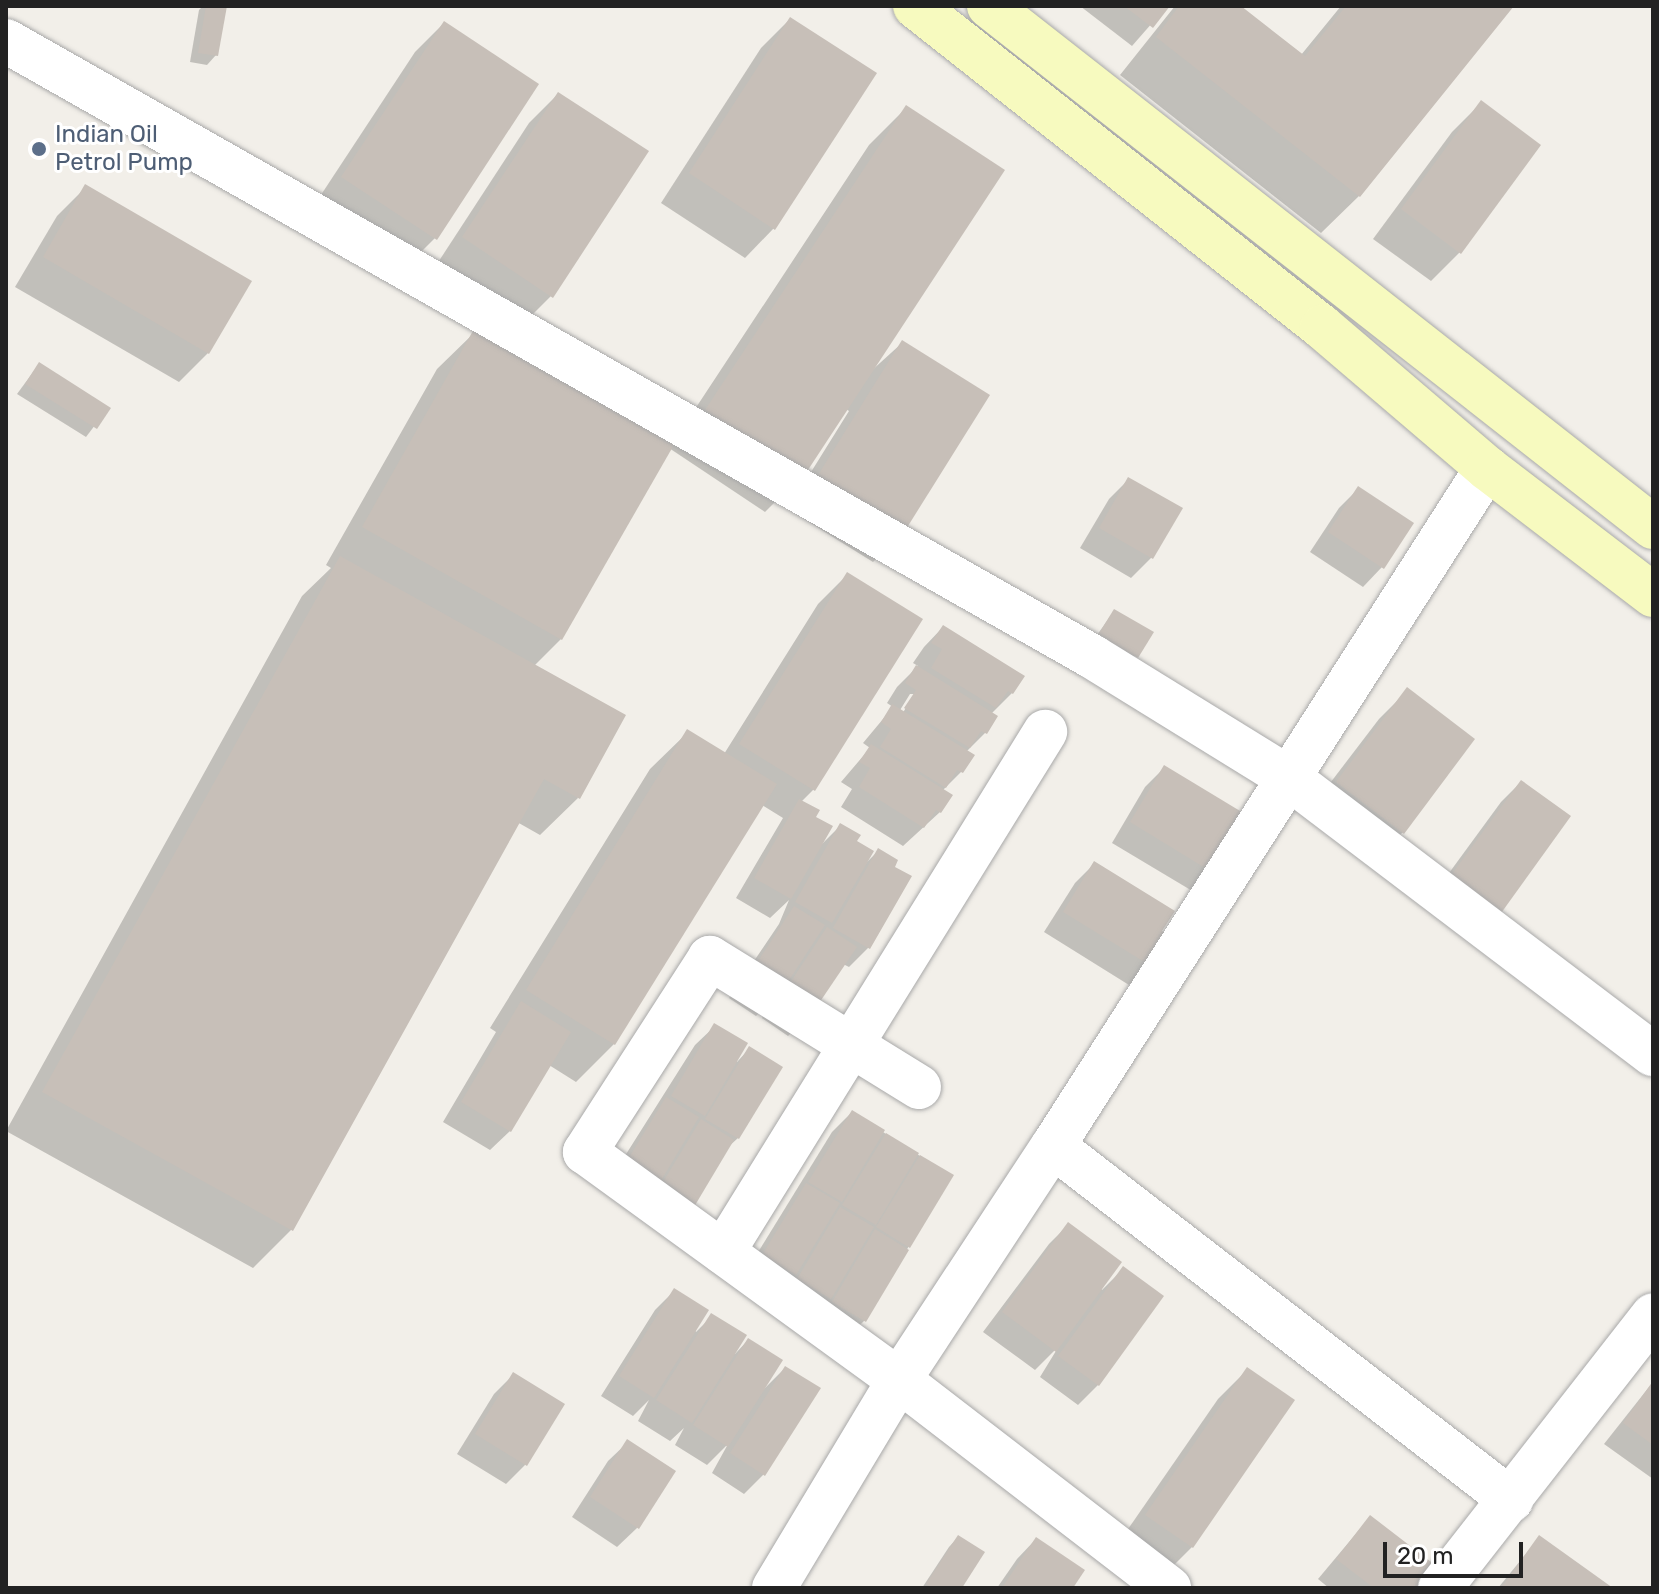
<!DOCTYPE html>
<style>
body{margin:0}
#map{position:relative;width:1659px;height:1594px;overflow:hidden;background:#f2efe9;font-family:Rubik,sans-serif}
div>[style]{position:absolute}
.shadow>*{inset:0;background:#0003}
.building>*{inset:0;background:#c7bfb8}
.roads{filter:drop-shadow(0 0 2px #a9a9a9) drop-shadow(0 0 2px #a9a9a9)}
.street>*{height:44px;margin:-22px;padding:0 22px;transform-origin:22px;border-radius:22px;background:#fff}
.secondary>*{height:44px;margin:-22px;padding:0 22px;transform-origin:22px;border-radius:22px;background:#f7fabf}
.dots>*{width:22px;height:22px;translate:-50% -50%;box-sizing:border-box;border:4px solid #fff;border-radius:50%}
span{translate:-50% -50%;white-space:nowrap;text-align:center;line-height:1.15;-webkit-text-stroke:6px #fff;paint-order:stroke}
.service-label{font-size:24px;color:#4e5e75}
.left{translate:0 -50%;text-align:left}
.frame{position:absolute;inset:0;border:8px solid #222;pointer-events:none}
.scale{position:absolute;left:1383px;top:1542px;width:140px;height:36px;box-sizing:border-box;border:4px solid #222;border-top:0;padding-left:10px;font-size:24px;line-height:28px;white-space:nowrap;color:#222;-webkit-text-stroke:6px #fff;paint-order:stroke}
</style>
<div id="map">
<div class="shadow">
<i style="clip-path:polygon(203px 6px,225px 6px,216px 55px,207px 65px,190px 62px,199px 10px)"></i>
<i style="clip-path:polygon(1080px 6px,1167px 6px,1132px 46px)"></i>
<i style="clip-path:polygon(1175px 6px,1238px 6px,1301px 55px,1341px 6px,1512px 6px,1359px 196px,1321px 233px,1120px 75px)"></i>
<i style="clip-path:polygon(790px 19px,774px 228px,745px 258px,661px 203px,761px 48px)"></i>
<i style="clip-path:polygon(444px 23px,435px 238px,406px 267px,313px 207px,415px 52px)"></i>
<i style="clip-path:polygon(558px 94px,551px 296px,522px 325px,435px 267px,529px 123px)"></i>
<i style="clip-path:polygon(1481px 103px,1460px 252px,1431px 281px,1373px 239px,1452px 132px)"></i>
<i style="clip-path:polygon(906px 108px,870px 372px,902px 343px,902px 533px,873px 562px,788px 509px,849px 411px,846px 409px,803px 474px,765px 512px,669px 448px,561px 639px,534px 666px,578px 798px,540px 835px,517px 822px,291px 1230px,253px 1268px,6px 1131px,302px 596px,331px 568px,326px 565px,437px 369px,475px 332px,672px 444px,869px 145px)"></i>
<i style="clip-path:polygon(86px 187px,208px 353px,179px 382px,15px 287px,57px 216px)"></i>
<i style="clip-path:polygon(39px 364px,108px 408px,86px 437px,17px 394px)"></i>
<i style="clip-path:polygon(1129px 479px,1180px 509px,1151px 558px,1131px 578px,1080px 548px,1109px 499px)"></i>
<i style="clip-path:polygon(1358px 489px,1382px 567px,1363px 587px,1310px 552px,1339px 508px)"></i>
<i style="clip-path:polygon(847px 575px,920px 620px,813px 790px,801px 802px,813px 818px,822px 844px,841px 825px,866px 863px,878px 851px,868px 948px,849px 967px,843px 964px,808px 1017px,788px 1036px,762px 1018px,770px 1002px,756px 1016px,729px 998px,779px 924px,789px 900px,770px 918px,736px 898px,783px 818px,762px 805px,614px 1044px,576px 1082px,549px 1065px,510px 1131px,490px 1150px,443px 1122px,496px 1032px,490px 1028px,650px 769px,688px 732px,724px 754px,818px 604px)"></i>
<i style="clip-path:polygon(1114px 611px,1151px 633px,1127px 667px,1090px 645px)"></i>
<i style="clip-path:polygon(evenodd,943px 627px,1012px 693px,991px 714px,985px 733px,966px 752px,961px 772px,942px 791px,940px 812px,903px 846px,841px 807px,852px 789px,841px 782px,870px 748px,863px 743px,893px 707px,887px 703px,897px 687px,918px 666px,913px 663px,924px 647px,943px 627px,910px 694px,915px 694px,900px 717px,897px 715px,910px 694px)"></i>
<i style="clip-path:polygon(1408px 690px,1403px 832px,1374px 861px,1308px 812px,1379px 719px)"></i>
<i style="clip-path:polygon(1164px 768px,1252px 820px,1199px 895px,1112px 843px,1145px 787px)"></i>
<i style="clip-path:polygon(1521px 782px,1568px 817px,1430px 899px,1501px 802px)"></i>
<i style="clip-path:polygon(1094px 864px,1159px 931px,1149px 965px,1129px 985px,1044px 932px,1075px 883px)"></i>
<i style="clip-path:polygon(715px 1026px,737px 1062px,749px 1049px,738px 1138px,726px 1149px,689px 1211px,604px 1189px,695px 1045px)"></i>
<i style="clip-path:polygon(852px 1112px,951px 1176px,864px 1321px,844px 1340px,744px 1275px,832px 1132px)"></i>
<i style="clip-path:polygon(1068px 1225px,1102px 1290px,1123px 1269px,1162px 1296px,1098px 1385px,1078px 1405px,1040px 1377px,1059px 1346px,1035px 1370px,983px 1332px,1049px 1244px)"></i>
<i style="clip-path:polygon(675px 1290px,696px 1332px,712px 1316px,735px 1354px,748px 1340px,764px 1389px,785px 1368px,763px 1475px,744px 1494px,712px 1473px,728px 1444px,707px 1465px,675px 1445px,684px 1428px,670px 1441px,638px 1421px,649px 1400px,633px 1416px,601px 1396px,655px 1310px)"></i>
<i style="clip-path:polygon(1247px 1370px,1192px 1547px,1163px 1576px,1117px 1545px,1218px 1399px)"></i>
<i style="clip-path:polygon(513px 1375px,525px 1465px,506px 1484px,457px 1454px,494px 1394px)"></i>
<i style="clip-path:polygon(1653px 1382px,1653px 1479px,1604px 1444px)"></i>
<i style="clip-path:polygon(628px 1442px,637px 1528px,617px 1547px,572px 1517px,608px 1461px)"></i>
<i style="clip-path:polygon(1370px 1517px,1435px 1588px,1329px 1588px,1318px 1579px)"></i>
<i style="clip-path:polygon(958px 1537px,960px 1588px,922px 1588px,949px 1547px)"></i>
<i style="clip-path:polygon(1539px 1538px,1610px 1588px,1498px 1588px)"></i>
<i style="clip-path:polygon(1036px 1539px,1071px 1588px,997px 1588px,1017px 1559px)"></i>
</div>
<div class="building">
<i style="clip-path:polygon(206px 6px,227px 6px,218px 56px,198px 53px)"></i>
<i style="clip-path:polygon(1124px 6px,1170px 6px,1153px 28px)"></i>
<i style="clip-path:polygon(1179px 6px,1241px 6px,1305px 56px,1346px 6px,1514px 6px,1360px 197px,1156px 37px)"></i>
<i style="clip-path:polygon(790px 17px,877px 73px,775px 230px,689px 173px)"></i>
<i style="clip-path:polygon(444px 21px,539px 84px,437px 240px,341px 177px)"></i>
<i style="clip-path:polygon(558px 92px,649px 151px,553px 298px,462px 237px)"></i>
<i style="clip-path:polygon(1481px 100px,1541px 145px,1461px 254px,1401px 209px)"></i>
<i style="clip-path:polygon(906px 105px,1005px 170px,804px 476px,705px 410px)"></i>
<i style="clip-path:polygon(85px 184px,252px 281px,209px 354px,43px 257px)"></i>
<i style="clip-path:polygon(474px 329px,675px 443px,562px 640px,362px 527px)"></i>
<i style="clip-path:polygon(902px 340px,990px 395px,903px 534px,815px 480px)"></i>
<i style="clip-path:polygon(39px 362px,111px 408px,97px 429px,25px 384px)"></i>
<i style="clip-path:polygon(1128px 477px,1183px 508px,1153px 559px,1099px 528px)"></i>
<i style="clip-path:polygon(1358px 486px,1414px 523px,1384px 569px,1328px 532px)"></i>
<i style="clip-path:polygon(340px 556px,626px 715px,580px 799px,544px 779px,293px 1231px,42px 1092px)"></i>
<i style="clip-path:polygon(847px 572px,923px 619px,815px 791px,739px 744px)"></i>
<i style="clip-path:polygon(1114px 609px,1154px 632px,1138px 658px,1098px 635px)"></i>
<i style="clip-path:polygon(943px 625px,1025px 676px,1013px 694px,1008px 691px,996px 708px,931px 668px,942px 649px,931px 643px)"></i>
<i style="clip-path:polygon(916px 665px,998px 716px,987px 734px,981px 731px,970px 748px,904px 708px,916px 690px,905px 683px)"></i>
<i style="clip-path:polygon(1407px 687px,1475px 739px,1404px 834px,1336px 782px)"></i>
<i style="clip-path:polygon(892px 704px,975px 755px,963px 773px,957px 770px,946px 788px,880px 747px,891px 729px,881px 722px)"></i>
<i style="clip-path:polygon(687px 729px,777px 784px,615px 1045px,526px 990px)"></i>
<i style="clip-path:polygon(871px 744px,953px 795px,941px 813px,936px 810px,924px 828px,859px 787px,870px 768px,859px 762px)"></i>
<i style="clip-path:polygon(1164px 765px,1255px 820px,1220px 877px,1130px 822px)"></i>
<i style="clip-path:polygon(1521px 780px,1571px 816px,1499px 916px,1449px 878px)"></i>
<i style="clip-path:polygon(799px 799px,820px 810px,816px 817px,833px 826px,791px 899px,754px 878px)"></i>
<i style="clip-path:polygon(840px 823px,861px 835px,857px 841px,874px 851px,832px 923px,795px 902px)"></i>
<i style="clip-path:polygon(878px 848px,898px 860px,895px 867px,912px 876px,870px 949px,833px 928px)"></i>
<i style="clip-path:polygon(1094px 861px,1175px 911px,1162px 931px,1170px 935px,1151px 966px,1063px 912px)"></i>
<i style="clip-path:polygon(794px 906px,825px 925px,778px 997px,747px 978px)"></i>
<i style="clip-path:polygon(827px 927px,857px 947px,809px 1018px,780px 998px)"></i>
<i style="clip-path:polygon(521px 1001px,571px 1032px,511px 1132px,461px 1102px)"></i>
<i style="clip-path:polygon(714px 1023px,748px 1043px,705px 1116px,671px 1096px)"></i>
<i style="clip-path:polygon(749px 1046px,783px 1067px,739px 1139px,705px 1119px)"></i>
<i style="clip-path:polygon(666px 1097px,699px 1117px,656px 1189px,622px 1169px)"></i>
<i style="clip-path:polygon(852px 1110px,885px 1130px,842px 1202px,808px 1182px)"></i>
<i style="clip-path:polygon(701px 1119px,734px 1140px,691px 1212px,657px 1192px)"></i>
<i style="clip-path:polygon(886px 1133px,919px 1153px,876px 1225px,842px 1205px)"></i>
<i style="clip-path:polygon(920px 1155px,954px 1175px,910px 1248px,876px 1227px)"></i>
<i style="clip-path:polygon(806px 1183px,840px 1203px,796px 1275px,762px 1255px)"></i>
<i style="clip-path:polygon(840px 1207px,874px 1227px,831px 1299px,797px 1279px)"></i>
<i style="clip-path:polygon(1068px 1222px,1122px 1262px,1056px 1352px,1002px 1312px)"></i>
<i style="clip-path:polygon(875px 1229px,909px 1250px,866px 1322px,832px 1302px)"></i>
<i style="clip-path:polygon(1123px 1266px,1164px 1296px,1099px 1386px,1058px 1356px)"></i>
<i style="clip-path:polygon(674px 1288px,709px 1310px,654px 1398px,619px 1376px)"></i>
<i style="clip-path:polygon(711px 1313px,747px 1335px,692px 1423px,656px 1400px)"></i>
<i style="clip-path:polygon(748px 1338px,783px 1360px,728px 1447px,693px 1425px)"></i>
<i style="clip-path:polygon(785px 1366px,821px 1388px,765px 1476px,730px 1453px)"></i>
<i style="clip-path:polygon(1247px 1367px,1295px 1400px,1193px 1548px,1145px 1515px)"></i>
<i style="clip-path:polygon(513px 1372px,565px 1404px,527px 1466px,475px 1434px)"></i>
<i style="clip-path:polygon(1653px 1381px,1653px 1445px,1623px 1423px)"></i>
<i style="clip-path:polygon(627px 1439px,676px 1471px,639px 1529px,590px 1497px)"></i>
<i style="clip-path:polygon(1370px 1515px,1448px 1575px,1437px 1588px,1374px 1588px,1336px 1559px)"></i>
<i style="clip-path:polygon(958px 1535px,985px 1552px,962px 1588px,932px 1588px,926px 1584px)"></i>
<i style="clip-path:polygon(1539px 1535px,1613px 1588px,1501px 1588px)"></i>
<i style="clip-path:polygon(1036px 1537px,1085px 1570px,1073px 1588px,1002px 1588px)"></i>
</div>
<div class="roads">
<div class="street">
<i style="left:6px;top:41px;width:1249px;rotate:29.54deg"></i>
<i style="left:1093px;top:657px;width:230px;rotate:31.7deg"></i>
<i style="left:1289px;top:778px;width:457px;rotate:37.2deg"></i>
<i style="left:919px;top:1087px;width:246px;rotate:-148.3deg"></i>
<i style="left:710px;top:958px;width:231px;rotate:122.8deg"></i>
<i style="left:585px;top:1152px;width:388px;rotate:36deg"></i>
<i style="left:899px;top:1380px;width:341px;rotate:37.6deg"></i>
<i style="left:1053px;top:1146px;width:579px;rotate:37.7deg"></i>
<i style="left:723px;top:1252px;width:612px;rotate:-58.23deg"></i>
<i style="left:774px;top:1588px;width:243px;rotate:-59deg"></i>
<i style="left:899px;top:1380px;width:280px;rotate:-56.7deg"></i>
<i style="left:1053px;top:1146px;width:805px;rotate:-57.38deg"></i>
<i style="left:1440px;top:1588px;width:346px;rotate:-52deg"></i>
</div>
<div class="secondary">
<i style="left:915px;top:6px;width:518px;rotate:38.26deg"></i>
<i style="left:1322px;top:327px;width:217px;rotate:40.5deg"></i>
<i style="left:1487px;top:468px;width:209px;rotate:37.4deg"></i>
<i style="left:989px;top:6px;width:844px;rotate:38.12deg"></i>
</div>
</div>
<div class="dots">
<i style="left:39px;top:149px;background:#5c6f8a"></i>
</div>
<div class="service-label">
<span class="left" style="left:55px;top:149px">Indian Oil<br>Petrol Pump</span>
</div>
<div class="frame"></div>
<div class="scale">20 m</div>
</div>
